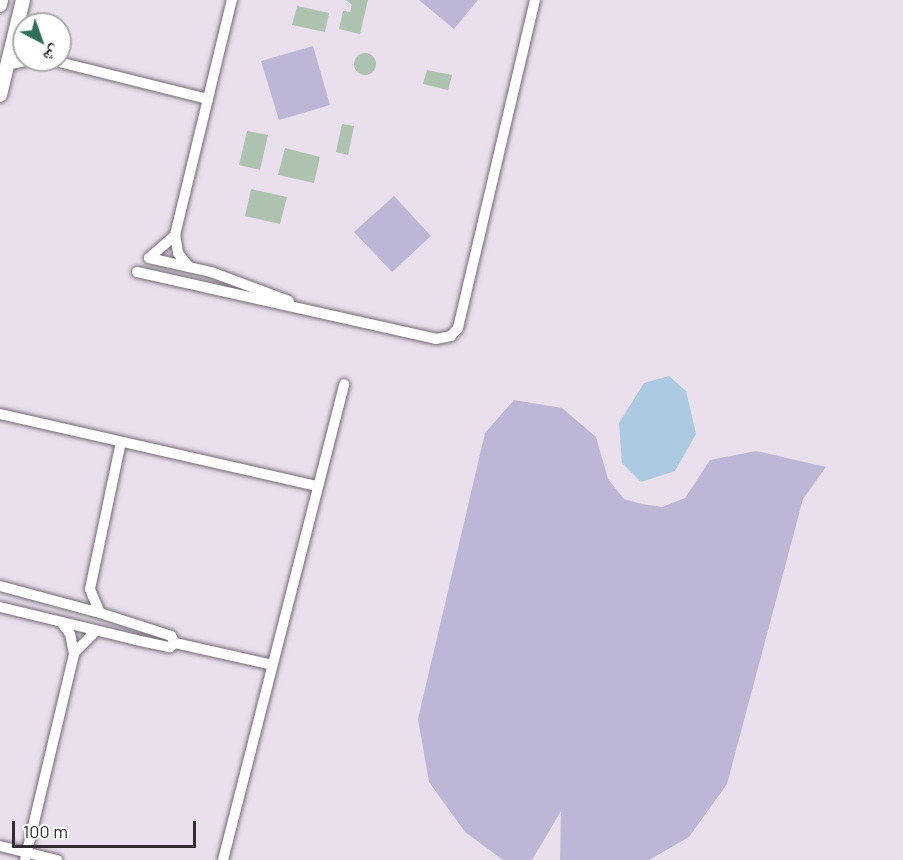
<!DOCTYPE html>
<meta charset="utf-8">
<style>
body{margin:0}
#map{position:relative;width:903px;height:860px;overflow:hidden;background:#eadfec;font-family:Barlow,"Noto Naskh Arabic",sans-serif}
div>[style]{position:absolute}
.green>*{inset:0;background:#adc3af}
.round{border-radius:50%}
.water>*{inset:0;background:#abcae1}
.building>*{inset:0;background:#beb6d7}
.roads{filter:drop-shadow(0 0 2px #736975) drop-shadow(0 0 2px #736975)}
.minor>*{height:10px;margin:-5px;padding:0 5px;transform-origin:5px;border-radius:5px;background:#fff}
.tertiary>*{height:14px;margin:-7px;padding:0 7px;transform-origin:7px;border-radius:7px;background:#fff}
span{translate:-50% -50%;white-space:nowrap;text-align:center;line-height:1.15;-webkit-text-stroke:4.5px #fff;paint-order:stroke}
.north{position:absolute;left:12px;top:12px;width:60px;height:60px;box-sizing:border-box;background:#fff;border:2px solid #acaaac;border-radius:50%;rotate:139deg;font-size:16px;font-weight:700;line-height:24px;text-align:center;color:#302b30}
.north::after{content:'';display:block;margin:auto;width:21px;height:27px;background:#316e5a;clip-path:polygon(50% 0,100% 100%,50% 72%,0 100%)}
.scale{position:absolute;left:12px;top:821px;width:184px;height:27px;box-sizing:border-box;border:3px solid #302b30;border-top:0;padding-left:8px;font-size:18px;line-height:21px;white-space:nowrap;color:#302b30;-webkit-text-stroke:4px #fff;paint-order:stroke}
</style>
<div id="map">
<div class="green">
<i style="clip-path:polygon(346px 0,368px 0,360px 34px,339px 29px,343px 11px,350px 12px,352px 5px)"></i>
<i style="clip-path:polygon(297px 6px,329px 13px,325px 32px,292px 25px)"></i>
<i class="round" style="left:354px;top:53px;width:22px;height:22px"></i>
<i style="clip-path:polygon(427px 70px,452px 75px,448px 90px,423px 84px)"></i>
<i style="clip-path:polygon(342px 124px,354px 126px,348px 155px,336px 152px)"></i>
<i style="clip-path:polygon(247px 131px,268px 135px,260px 170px,239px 165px)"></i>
<i style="clip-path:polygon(285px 148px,320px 157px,314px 183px,278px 175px)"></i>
<i style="clip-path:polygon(251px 189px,287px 197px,280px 224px,245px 216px)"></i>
</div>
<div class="water">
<i style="clip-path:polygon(669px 376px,686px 391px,696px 434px,675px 471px,641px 482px,622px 463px,619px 423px,644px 383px)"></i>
</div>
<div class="building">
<i style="clip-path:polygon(419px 0,478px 0,454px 29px)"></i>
<i style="clip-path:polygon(313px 46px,330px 105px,279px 120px,261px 61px)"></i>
<i style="clip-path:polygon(394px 196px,431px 236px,392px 272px,354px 232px)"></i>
<i style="clip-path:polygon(514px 400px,562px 408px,596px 437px,608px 479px,624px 499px,642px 504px,662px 507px,685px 498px,710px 460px,756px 451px,826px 467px,803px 499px,727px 784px,689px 837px,649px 860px,560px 860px,561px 811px,532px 860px,503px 860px,465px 832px,429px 782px,418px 719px,485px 433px)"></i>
</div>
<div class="roads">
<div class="minor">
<i style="left:51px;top:60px;width:162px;rotate:14deg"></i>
<i style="left:8px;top:65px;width:22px;rotate:-13deg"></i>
<i style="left:149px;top:258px;width:64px;rotate:12.7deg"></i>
<i style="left:211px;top:272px;width:83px;rotate:20.4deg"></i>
<i style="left:149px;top:258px;width:35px;rotate:-41deg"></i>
<i style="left:189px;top:267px;width:18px;rotate:-128deg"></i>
<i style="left:178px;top:253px;width:18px;rotate:-99deg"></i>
<i style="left:175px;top:235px;width:242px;rotate:-76.4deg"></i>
<i style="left:137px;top:272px;width:306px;rotate:12.6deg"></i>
<i style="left:436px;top:339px;width:15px;rotate:-11deg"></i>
<i style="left:451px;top:336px;width:11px;rotate:-49deg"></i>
<i style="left:458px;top:328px;width:337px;rotate:-76.8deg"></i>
<i style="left:0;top:414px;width:326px;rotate:12.8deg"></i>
<i style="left:0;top:586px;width:104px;rotate:15.1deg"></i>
<i style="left:100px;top:613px;width:75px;rotate:17.9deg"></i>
<i style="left:171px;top:636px;width:8px;rotate:60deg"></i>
<i style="left:0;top:607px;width:140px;rotate:13.6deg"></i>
<i style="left:136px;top:640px;width:35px;rotate:12deg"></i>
<i style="left:170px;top:647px;width:6px;rotate:-39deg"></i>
<i style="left:175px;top:643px;width:100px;rotate:12.7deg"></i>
<i style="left:100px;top:613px;width:26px;rotate:-113deg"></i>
<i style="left:90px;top:589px;width:150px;rotate:-78.1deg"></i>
<i style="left:74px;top:653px;width:31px;rotate:-45deg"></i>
<i style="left:0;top:846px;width:59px;rotate:13.8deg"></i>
<i style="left:25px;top:860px;width:212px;rotate:-76.6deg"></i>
<i style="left:74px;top:654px;width:20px;rotate:-101deg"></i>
<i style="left:70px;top:634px;width:14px;rotate:-126deg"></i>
<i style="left:223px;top:860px;width:491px;rotate:-75.7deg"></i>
</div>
<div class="tertiary">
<i style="left:0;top:5px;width:5px;rotate:-79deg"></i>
<i style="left:0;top:95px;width:98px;rotate:-76.4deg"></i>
</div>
</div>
<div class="north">ش</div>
<div class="scale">100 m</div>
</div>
